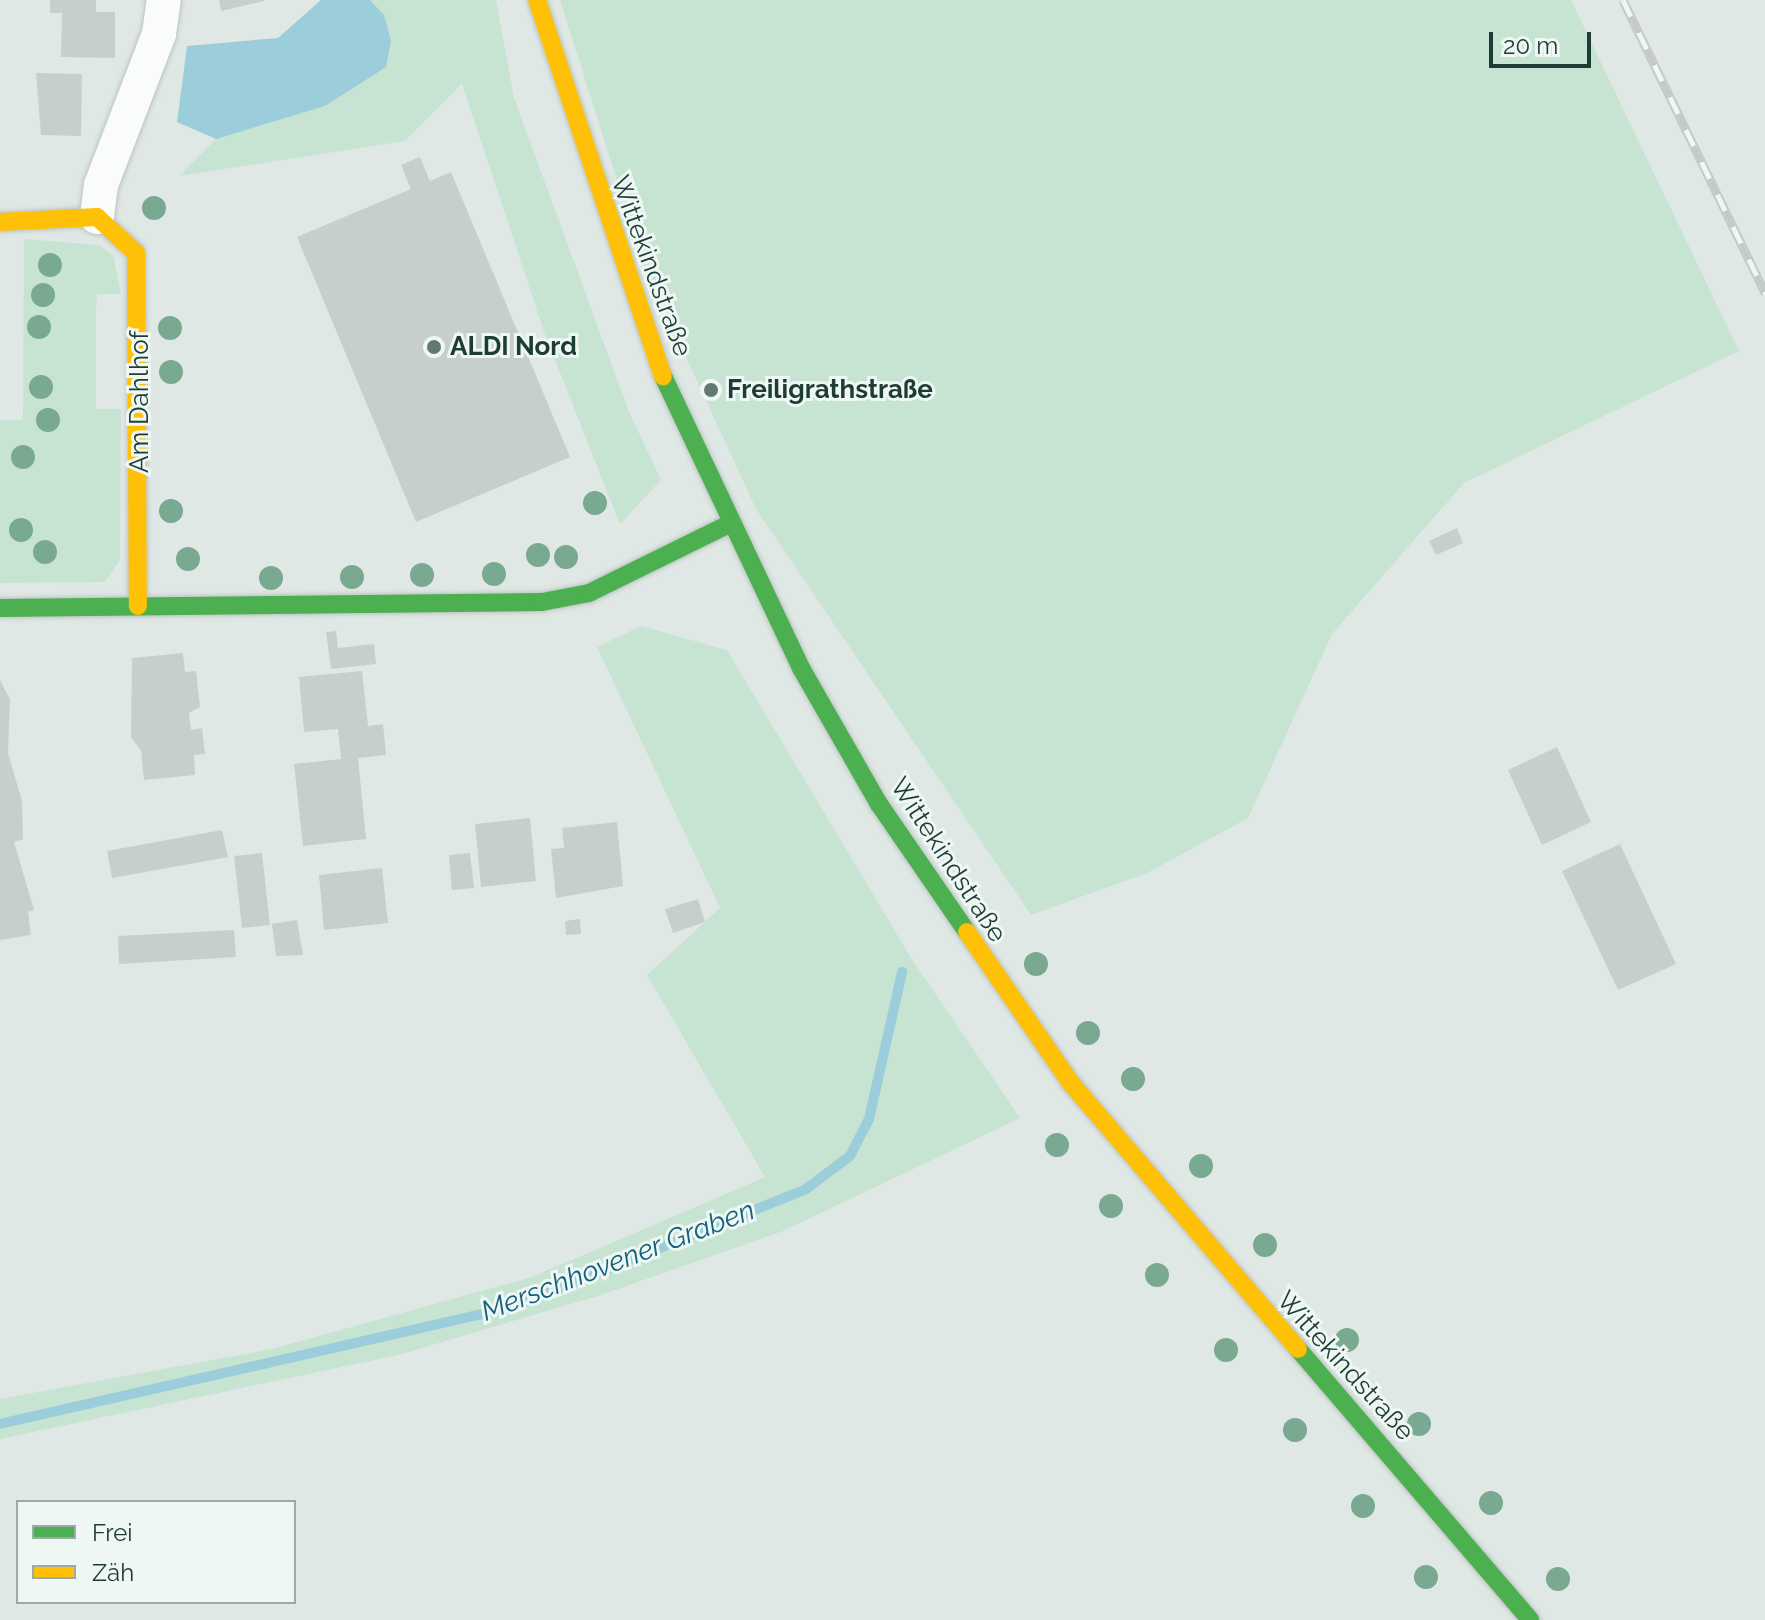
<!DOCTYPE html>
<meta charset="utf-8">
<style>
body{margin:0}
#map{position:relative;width:1765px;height:1620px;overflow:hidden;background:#e0e8e5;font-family:Raleway,sans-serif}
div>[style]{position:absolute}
.green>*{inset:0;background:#c7e3d2}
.water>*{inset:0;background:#9ccdda}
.stream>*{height:10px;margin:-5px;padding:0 5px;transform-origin:5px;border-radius:5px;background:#9ccdda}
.building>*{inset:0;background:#c7cfcc}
.roads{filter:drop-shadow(0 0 2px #bdc5c2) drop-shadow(0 0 2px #bdc5c2)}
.street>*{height:34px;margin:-17px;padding:0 17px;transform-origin:17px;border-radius:17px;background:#fafcfb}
.fast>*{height:18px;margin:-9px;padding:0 9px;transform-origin:9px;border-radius:9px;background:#4caf50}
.slow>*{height:18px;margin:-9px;padding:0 9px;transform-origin:9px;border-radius:9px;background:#ffc107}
.rail>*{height:9px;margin-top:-4.5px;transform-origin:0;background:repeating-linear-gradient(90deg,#eef7f3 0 18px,#c5cac9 0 36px);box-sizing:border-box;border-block:2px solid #c5cac9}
.trees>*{width:24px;height:24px;margin:-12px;border-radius:50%;background:#79a990}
.dots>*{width:22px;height:22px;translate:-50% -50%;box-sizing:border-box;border:4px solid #eef7f3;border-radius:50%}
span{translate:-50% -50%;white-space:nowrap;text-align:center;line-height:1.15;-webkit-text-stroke:6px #eef7f3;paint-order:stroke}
.street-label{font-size:26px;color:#1d3c36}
.poi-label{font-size:26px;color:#1d3c36;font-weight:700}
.left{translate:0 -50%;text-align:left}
.water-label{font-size:28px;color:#13617c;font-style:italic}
.legend{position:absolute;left:16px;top:1500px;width:280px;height:104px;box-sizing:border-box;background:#eef7f3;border:2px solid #9aaca7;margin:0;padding:10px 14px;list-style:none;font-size:24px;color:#1d3c36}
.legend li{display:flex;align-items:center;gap:16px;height:40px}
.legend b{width:40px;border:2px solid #9aaca7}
.scale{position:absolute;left:1489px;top:32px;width:102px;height:36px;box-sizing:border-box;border:4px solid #1d3c36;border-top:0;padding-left:10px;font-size:24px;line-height:28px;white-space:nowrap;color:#1d3c36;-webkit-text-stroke:6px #eef7f3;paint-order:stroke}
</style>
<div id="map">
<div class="green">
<i style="clip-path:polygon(370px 0,496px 0,514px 98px,629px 412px,661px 480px,620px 524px,544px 332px,462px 84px,405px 141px,179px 176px,216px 139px,325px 106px,384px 15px)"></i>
<i style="clip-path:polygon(560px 0,1571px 0,1739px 351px,1464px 483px,1332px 634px,1248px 818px,1147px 873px,1031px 915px,756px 509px,644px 266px)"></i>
<i style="clip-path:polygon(24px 239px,99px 245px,113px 255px,121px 294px,97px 294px,96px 308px,96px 409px,121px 409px,120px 560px,105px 582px,0 583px,0 420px,23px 420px)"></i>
<i style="clip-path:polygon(641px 626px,727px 650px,911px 958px,1020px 1118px,783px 1231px,598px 1296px,398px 1355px,0 1439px,0 1399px,272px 1349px,532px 1277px,765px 1177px,647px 975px,720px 908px,597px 647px)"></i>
</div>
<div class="water">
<i style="clip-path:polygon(321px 0,370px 0,384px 15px,391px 41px,386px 67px,325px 106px,216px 139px,177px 122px,187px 46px,278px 38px)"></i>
</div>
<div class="stream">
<i style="left:0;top:1424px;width:526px;rotate:-12.85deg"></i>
<i style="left:513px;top:1307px;width:316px;rotate:-21.9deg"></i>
<i style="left:806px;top:1189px;width:55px;rotate:-36.9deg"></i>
<i style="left:850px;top:1156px;width:42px;rotate:-62.8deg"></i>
<i style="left:869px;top:1119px;width:151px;rotate:-77.3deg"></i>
</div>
<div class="building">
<i style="clip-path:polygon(50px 0,96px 0,96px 12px,115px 12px,115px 58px,61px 57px,62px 13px,50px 13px)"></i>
<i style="clip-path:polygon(219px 0,264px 0,264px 1px,221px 11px)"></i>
<i style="clip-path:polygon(36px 73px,82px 74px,81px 136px,41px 135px)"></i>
<i style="clip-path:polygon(420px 157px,430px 181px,451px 172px,570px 457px,416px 522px,297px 237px,411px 189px,401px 165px)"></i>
<i style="clip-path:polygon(1457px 528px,1463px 543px,1436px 555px,1429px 541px)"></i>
<i style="clip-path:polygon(336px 631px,338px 648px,374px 644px,376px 664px,331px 669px,326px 632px)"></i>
<i style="clip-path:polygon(183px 653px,185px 672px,196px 671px,200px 707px,189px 713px,191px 730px,202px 728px,205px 754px,194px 755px,195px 775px,144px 780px,141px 750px,131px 738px,132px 658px)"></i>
<i style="clip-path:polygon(362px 671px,368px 726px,383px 724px,386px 755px,358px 758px,366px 839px,303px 846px,294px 764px,341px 759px,338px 729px,304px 732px,299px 677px)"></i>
<i style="clip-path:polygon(0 680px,10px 699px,8px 753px,22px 801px,23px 839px,14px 842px,34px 910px,28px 912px,31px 935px,0 940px)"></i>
<i style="clip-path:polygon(1557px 747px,1591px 822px,1542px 845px,1508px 770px)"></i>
<i style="clip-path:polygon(530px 818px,536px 881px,481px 887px,475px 824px)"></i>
<i style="clip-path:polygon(617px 822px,623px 886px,556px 898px,551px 849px,564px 848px,562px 828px)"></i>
<i style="clip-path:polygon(222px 830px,228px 857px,112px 878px,107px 851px)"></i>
<i style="clip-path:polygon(1620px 844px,1676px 964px,1618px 990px,1562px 871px)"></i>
<i style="clip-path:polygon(262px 853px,270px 925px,242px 928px,234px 856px)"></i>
<i style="clip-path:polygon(470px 853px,474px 888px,452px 890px,449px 855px)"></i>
<i style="clip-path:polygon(382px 868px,388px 923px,324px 930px,319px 875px)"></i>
<i style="clip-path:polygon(698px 899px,705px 922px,673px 933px,665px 909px)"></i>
<i style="clip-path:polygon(580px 919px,581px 934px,566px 935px,565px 921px)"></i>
<i style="clip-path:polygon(297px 920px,303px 955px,276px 956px,272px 924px)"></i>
<i style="clip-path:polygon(234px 930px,236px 957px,119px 964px,118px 936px)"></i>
</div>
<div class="roads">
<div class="street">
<i style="left:97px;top:217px;width:32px;rotate:-83deg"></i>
<i style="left:101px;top:185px;width:162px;rotate:-69deg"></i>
<i style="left:159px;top:34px;width:34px;rotate:-82deg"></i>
</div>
<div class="fast">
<i style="left:663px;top:376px;width:323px;rotate:64.7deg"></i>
<i style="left:801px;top:668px;width:157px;rotate:60.2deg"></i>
<i style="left:879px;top:804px;width:155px;rotate:55.5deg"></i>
<i style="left:0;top:608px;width:542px;rotate:-0.63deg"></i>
<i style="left:542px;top:602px;width:48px;rotate:-10.8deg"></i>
<i style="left:589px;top:593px;width:156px;rotate:-26.2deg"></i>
<i style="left:1298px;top:1349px;width:357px;rotate:49.4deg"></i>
</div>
<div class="slow">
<i style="left:537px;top:0;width:397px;rotate:71.5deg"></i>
<i style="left:0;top:222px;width:97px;rotate:-3deg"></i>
<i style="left:97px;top:217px;width:53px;rotate:42.7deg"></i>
<i style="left:136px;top:253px;width:353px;rotate:89.7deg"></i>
<i style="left:967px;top:932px;width:182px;rotate:55.5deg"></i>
<i style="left:1070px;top:1082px;width:351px;rotate:49.5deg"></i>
</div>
</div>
<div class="rail">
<i style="left:1623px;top:0;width:326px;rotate:64.1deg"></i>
</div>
<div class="trees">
<i style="left:154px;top:208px"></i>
<i style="left:50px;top:265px"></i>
<i style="left:43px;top:295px"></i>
<i style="left:39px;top:327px"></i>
<i style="left:170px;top:328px"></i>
<i style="left:171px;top:372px"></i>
<i style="left:41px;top:387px"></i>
<i style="left:48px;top:420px"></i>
<i style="left:23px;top:457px"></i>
<i style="left:595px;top:503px"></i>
<i style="left:171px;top:511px"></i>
<i style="left:21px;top:530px"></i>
<i style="left:45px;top:552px"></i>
<i style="left:538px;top:555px"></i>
<i style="left:566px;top:557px"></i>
<i style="left:188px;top:559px"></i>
<i style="left:494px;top:574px"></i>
<i style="left:422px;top:575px"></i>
<i style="left:352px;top:577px"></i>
<i style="left:271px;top:578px"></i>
<i style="left:1036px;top:964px"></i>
<i style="left:1088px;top:1033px"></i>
<i style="left:1133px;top:1079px"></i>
<i style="left:1057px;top:1145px"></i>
<i style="left:1201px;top:1166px"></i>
<i style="left:1111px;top:1206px"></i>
<i style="left:1265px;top:1245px"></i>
<i style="left:1157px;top:1275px"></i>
<i style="left:1347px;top:1340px"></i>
<i style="left:1226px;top:1350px"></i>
<i style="left:1419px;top:1424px"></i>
<i style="left:1295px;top:1430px"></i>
<i style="left:1491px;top:1503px"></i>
<i style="left:1363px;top:1506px"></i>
<i style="left:1426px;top:1577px"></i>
<i style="left:1558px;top:1579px"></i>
</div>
<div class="dots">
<i style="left:434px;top:347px;background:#617873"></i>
<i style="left:711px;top:390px;background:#617873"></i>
</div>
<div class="street-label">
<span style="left:651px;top:266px;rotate:70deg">Wittekindstraße</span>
<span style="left:140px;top:402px;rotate:-90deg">Am Dahlhof</span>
<span style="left:948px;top:860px;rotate:57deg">Wittekindstraße</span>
<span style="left:1345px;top:1366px;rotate:48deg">Wittekindstraße</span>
</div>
<div class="poi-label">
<span class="left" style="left:450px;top:347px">ALDI Nord</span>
<span class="left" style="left:727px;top:390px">Freiligrathstraße</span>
</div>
<div class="water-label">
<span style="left:618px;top:1261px;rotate:-21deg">Merschhovener Graben</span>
</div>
<ul class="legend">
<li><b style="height:10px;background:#4caf50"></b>Frei</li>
<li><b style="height:10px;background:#ffc107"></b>Zäh</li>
</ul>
<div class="scale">20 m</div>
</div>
